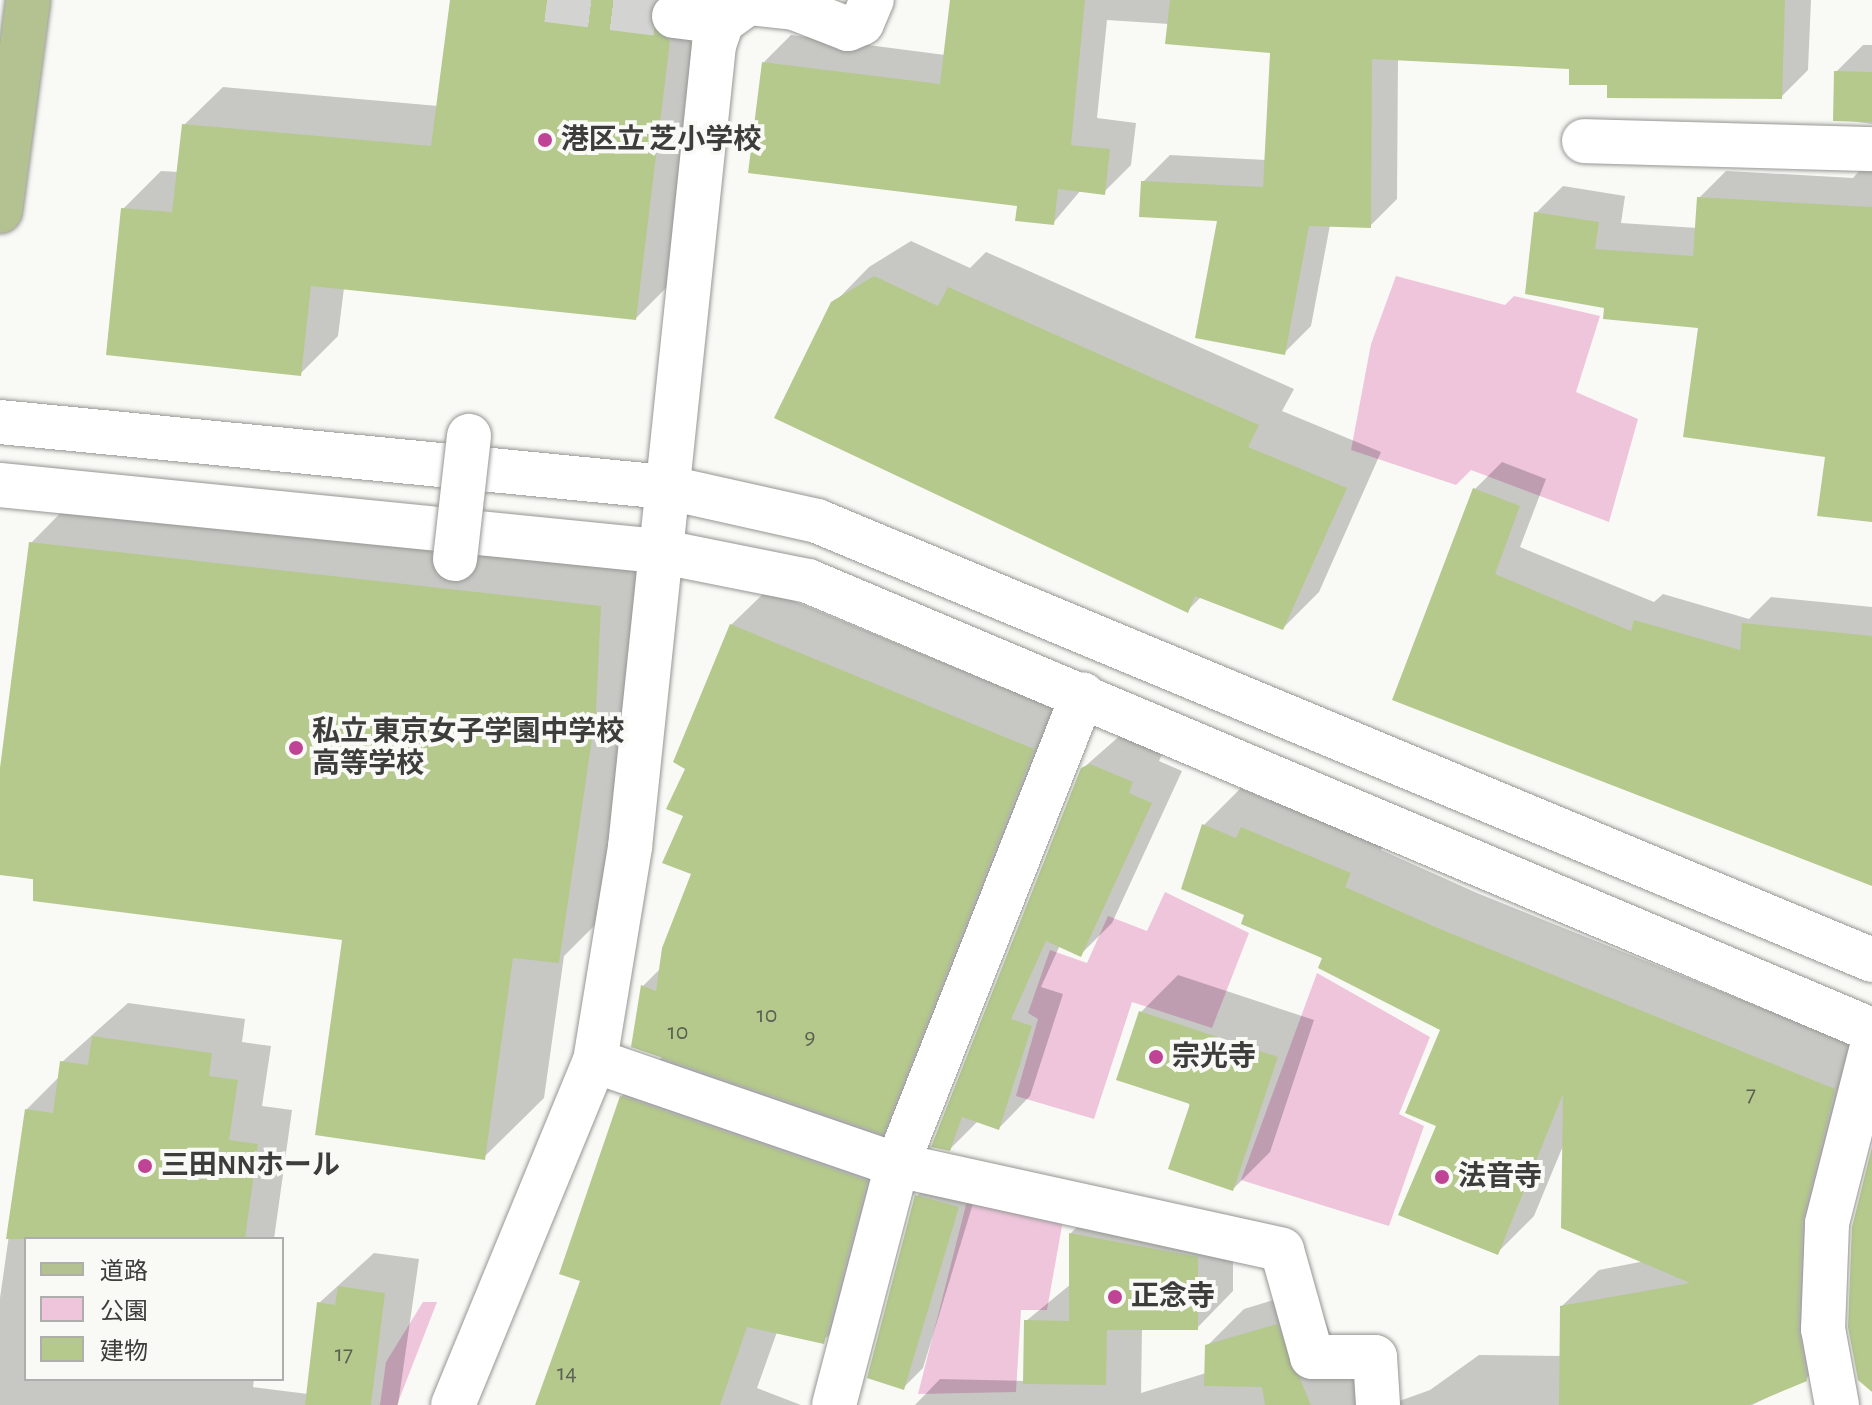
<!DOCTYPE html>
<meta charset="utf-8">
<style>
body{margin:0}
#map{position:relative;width:1872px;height:1405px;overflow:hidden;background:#f9faf6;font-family:"Alegreya Sans","Noto Sans JP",sans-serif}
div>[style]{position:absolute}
.green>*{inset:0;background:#efc5dc}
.shadow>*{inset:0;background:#0003}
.building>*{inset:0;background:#b5c98d}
.minor-tunnel>*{height:44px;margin-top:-22px;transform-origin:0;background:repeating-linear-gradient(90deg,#d3d4d1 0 44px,transparent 0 66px)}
.roads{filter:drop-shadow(0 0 2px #959793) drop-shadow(0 0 2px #959793)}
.minor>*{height:44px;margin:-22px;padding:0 22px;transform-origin:22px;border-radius:22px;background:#fff}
.major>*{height:44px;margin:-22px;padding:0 22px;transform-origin:22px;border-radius:22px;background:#b4c292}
.bridges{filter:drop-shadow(0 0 2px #959793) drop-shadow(0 0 2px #959793)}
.minor-bridge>*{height:44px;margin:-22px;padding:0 22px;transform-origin:22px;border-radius:22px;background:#fff}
.dots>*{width:22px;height:22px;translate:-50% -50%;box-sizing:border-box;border:4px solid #f9faf6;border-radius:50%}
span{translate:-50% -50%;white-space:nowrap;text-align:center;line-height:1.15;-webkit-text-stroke:8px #f9faf6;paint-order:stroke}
.number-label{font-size:24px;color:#5b6050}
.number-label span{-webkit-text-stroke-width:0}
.poi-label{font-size:28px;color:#3d3d3c;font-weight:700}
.left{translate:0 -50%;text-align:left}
.legend{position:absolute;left:24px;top:1237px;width:260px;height:144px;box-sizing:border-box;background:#f9faf6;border:2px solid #aeaeac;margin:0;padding:10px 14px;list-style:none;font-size:24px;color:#3d3d3c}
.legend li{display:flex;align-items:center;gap:16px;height:40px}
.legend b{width:40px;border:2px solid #aeaeac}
</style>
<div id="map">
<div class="green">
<i style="clip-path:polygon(1396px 276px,1505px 305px,1514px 296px,1600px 316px,1576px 392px,1638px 419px,1609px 522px,1471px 470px,1456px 485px,1351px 450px,1371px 344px)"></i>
<i style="clip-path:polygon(1165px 892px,1249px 933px,1212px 1028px,1132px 1002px,1094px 1119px,1016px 1096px,1038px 1019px,1028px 1013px,1050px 950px,1087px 963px,1108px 916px,1147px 931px)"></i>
<i style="clip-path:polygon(1317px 973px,1430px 1037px,1399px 1114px,1424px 1126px,1389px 1226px,1241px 1180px)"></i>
<i style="clip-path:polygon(970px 1189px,1065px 1209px,1047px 1310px,1021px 1310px,1016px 1392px,918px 1394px)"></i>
<i style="clip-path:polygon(423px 1302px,437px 1302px,397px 1405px,380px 1405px,386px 1362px)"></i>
</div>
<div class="shadow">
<i style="clip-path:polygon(452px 0,705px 0,674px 280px,636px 318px,344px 288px,338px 336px,300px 374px,123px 209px,161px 171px,179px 172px,184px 125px,223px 87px,438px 106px)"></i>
<i style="clip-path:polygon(952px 0,1811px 0,1808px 70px,1781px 97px,1609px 83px,1571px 67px,1398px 58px,1397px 199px,1370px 226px,1330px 225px,1311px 326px,1284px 353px,1219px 220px,1143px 182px,1170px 155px,1266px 160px,1272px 52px,1169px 24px,1107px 20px,1097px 118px,1136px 123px,1131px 165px,1104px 192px,1081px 190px,1053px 223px,764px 62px,791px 35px,945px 55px)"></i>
<i style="clip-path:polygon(1863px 45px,1872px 45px,1872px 124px,1835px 119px,1836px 72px)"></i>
<i style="clip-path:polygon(1872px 156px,1872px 520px,1827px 455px,1701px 326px,1606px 306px,1536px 213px,1563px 186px,1625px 196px,1621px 223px,1697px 228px,1699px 198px,1726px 171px,1853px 178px)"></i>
<i style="clip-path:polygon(911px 241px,970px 268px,986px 252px,1294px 389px,1282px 411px,1381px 452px,1319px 592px,1283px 628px,1202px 596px,1187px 611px,833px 304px,869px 267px)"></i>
<i style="clip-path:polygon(1502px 462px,1546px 479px,1520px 547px,1654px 602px,1663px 594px,1749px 619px,1771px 597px,1872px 607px,1872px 885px,1394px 699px,1475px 489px)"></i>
<i style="clip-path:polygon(90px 483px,659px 547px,618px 902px,564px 956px,544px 1098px,484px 1157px,344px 938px,0 873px,0 773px,31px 543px)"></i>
<i style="clip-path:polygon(767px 590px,1068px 714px,873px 1291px,826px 1338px,826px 1324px,777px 1332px,757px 1388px,801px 1405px,539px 1405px,583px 1280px,621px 1097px,663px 1056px,643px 986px,661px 968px,694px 873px,687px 768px,731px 625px)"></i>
<i style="clip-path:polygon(1123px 733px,1164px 750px,1159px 761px,1182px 771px,1112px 923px,1081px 954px,1060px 945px,1041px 987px,1063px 994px,1030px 1096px,999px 1128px,978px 1121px,950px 1149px,1082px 769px)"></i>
<i style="clip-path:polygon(1241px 788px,1270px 801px,1279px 792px,1386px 837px,1381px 850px,1477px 893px,1871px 1052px,1838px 1184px,1843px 1343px,1806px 1379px,1752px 1405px,915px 1405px,940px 1379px,1025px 1381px,1026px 1321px,1071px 1284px,1071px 1233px,1107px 1197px,1233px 1221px,1233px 1291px,1197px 1328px,1142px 1328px,1141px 1393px,1206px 1373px,1207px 1346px,1244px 1309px,1313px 1288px,1333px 1340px,1391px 1404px,1430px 1390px,1479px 1355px,1562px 1356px,1562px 1306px,1599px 1270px,1645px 1261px,1565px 1141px,1534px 1216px,1497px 1253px,1439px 1125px,1442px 1029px,1247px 914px,1204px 825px)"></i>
<i style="clip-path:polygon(1178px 975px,1314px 1020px,1270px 1152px,1233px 1189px,1141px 1012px)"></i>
<i style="clip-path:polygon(128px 1003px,245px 1019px,242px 1042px,271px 1046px,262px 1106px,292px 1110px,274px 1239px,26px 1239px,26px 1379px,254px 1379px,253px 1387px,308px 1394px,319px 1303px,374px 1253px,419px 1259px,398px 1405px,0 1405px,0 1298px,27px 1109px,60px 1076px,62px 1062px)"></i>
<i style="clip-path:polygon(937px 1176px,978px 1187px,923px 1368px,903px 1388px,917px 1196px)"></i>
</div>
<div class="building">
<i style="clip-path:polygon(450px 0,655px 0,651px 25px,670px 41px,636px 320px,311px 286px,301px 376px,106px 355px,121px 208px,172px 212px,182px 124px,431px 146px)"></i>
<i style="clip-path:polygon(950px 0,1085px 0,1071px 145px,1110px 149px,1105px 195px,1058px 189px,1054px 225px,1015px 221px,1017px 206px,748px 173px,762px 62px,940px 84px)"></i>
<i style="clip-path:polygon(1170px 0,1785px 0,1782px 99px,1607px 98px,1607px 85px,1569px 85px,1569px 69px,1372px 59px,1371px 228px,1309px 226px,1285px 355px,1195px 338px,1217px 221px,1139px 217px,1141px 181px,1263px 187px,1270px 53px,1165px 44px)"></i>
<i style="clip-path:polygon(1834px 71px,1872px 72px,1872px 122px,1833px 121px)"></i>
<i style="clip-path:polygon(1697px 197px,1872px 207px,1872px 522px,1817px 516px,1825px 457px,1683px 437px,1698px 328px,1603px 319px,1604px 308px,1525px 294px,1534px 212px,1599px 222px,1595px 249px,1693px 256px)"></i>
<i style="clip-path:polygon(874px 276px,938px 306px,948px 287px,1259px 425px,1248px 447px,1347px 488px,1283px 630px,1195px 596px,1188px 613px,774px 418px,831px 302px)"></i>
<i style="clip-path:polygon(1473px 488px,1520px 506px,1495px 574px,1631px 631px,1634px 620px,1740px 650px,1742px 623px,1872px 636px,1872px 886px,1392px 700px)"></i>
<i style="clip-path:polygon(29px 542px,601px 606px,596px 712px,559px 963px,513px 958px,485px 1160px,315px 1135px,342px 940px,33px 901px,33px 879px,0 875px,0 768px)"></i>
<i style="clip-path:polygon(730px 624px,1034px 749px,883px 1134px,631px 1047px,641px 985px,656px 991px,662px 948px,691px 874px,662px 863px,683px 816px,666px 809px,685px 769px,673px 762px)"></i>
<i style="clip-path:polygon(1090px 764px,1133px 782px,1129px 793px,1152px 803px,1081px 957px,1046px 941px,1011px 1019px,1032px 1026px,999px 1130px,962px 1117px,950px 1151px,931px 1147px,1081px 768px)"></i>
<i style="clip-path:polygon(1202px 824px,1236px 838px,1241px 827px,1351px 873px,1345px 887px,1440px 929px,1835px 1089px,1802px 1222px,1798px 1328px,1807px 1381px,1749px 1405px,1559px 1405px,1560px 1306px,1690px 1283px,1561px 1228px,1563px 1094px,1498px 1255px,1398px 1215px,1436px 1126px,1405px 1113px,1440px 1030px,1318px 968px,1322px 958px,1241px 924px,1244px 915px,1181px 889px)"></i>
<i style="clip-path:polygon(1139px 1011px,1278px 1057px,1233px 1191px,1168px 1169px,1190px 1104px,1116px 1080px)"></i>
<i style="clip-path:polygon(92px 1036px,212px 1053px,209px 1076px,238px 1080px,229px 1140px,258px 1144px,245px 1239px,6px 1239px,25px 1109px,53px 1113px,60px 1061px,88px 1065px)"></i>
<i style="clip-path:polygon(620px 1096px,867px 1181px,824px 1344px,747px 1327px,720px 1405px,535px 1405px,580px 1281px,559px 1274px)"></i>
<i style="clip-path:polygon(1872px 1147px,1872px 1392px,1858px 1380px,1848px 1327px,1852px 1227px)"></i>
<i style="clip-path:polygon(915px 1195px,959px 1207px,904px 1390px,867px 1378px)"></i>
<i style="clip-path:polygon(1069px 1233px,1198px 1257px,1198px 1330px,1107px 1330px,1106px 1385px,1023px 1384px,1024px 1320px,1069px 1321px)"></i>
<i style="clip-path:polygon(338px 1286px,385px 1293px,371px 1405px,305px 1405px,317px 1302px,335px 1305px)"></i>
<i style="clip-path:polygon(1277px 1324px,1311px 1405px,1265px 1405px,1262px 1387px,1204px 1386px,1205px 1345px)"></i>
</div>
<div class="minor-tunnel">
<i style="left:547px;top:0;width:128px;rotate:7.2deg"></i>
</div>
<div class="roads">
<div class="minor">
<i style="left:674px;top:16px;width:48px;rotate:7.1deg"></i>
<i style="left:722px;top:22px;width:23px;rotate:-110deg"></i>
<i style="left:1584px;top:141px;width:288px;rotate:1.6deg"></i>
<i style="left:0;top:422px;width:668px;rotate:5.58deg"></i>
<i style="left:665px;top:487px;width:156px;rotate:12.6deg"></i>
<i style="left:817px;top:521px;width:1143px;rotate:22.59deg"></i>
<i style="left:0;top:485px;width:661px;rotate:5.73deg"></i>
<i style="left:658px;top:551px;width:153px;rotate:11.3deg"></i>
<i style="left:808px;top:581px;width:1155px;rotate:22.88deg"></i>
<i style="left:595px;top:1061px;width:319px;rotate:19deg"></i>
<i style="left:897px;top:1165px;width:394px;rotate:12.4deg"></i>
<i style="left:1282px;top:1250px;width:111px;rotate:74.3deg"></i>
<i style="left:1312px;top:1357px;width:63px"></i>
<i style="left:1375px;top:1357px;width:48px;rotate:86.4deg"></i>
<i style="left:453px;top:1405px;width:372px;rotate:-67.6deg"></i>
<i style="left:595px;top:1061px;width:217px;rotate:-80.7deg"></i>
<i style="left:630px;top:847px;width:806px;rotate:-84.02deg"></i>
<i style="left:714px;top:45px;width:24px;rotate:-71deg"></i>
<i style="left:722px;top:22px;width:32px;rotate:-36deg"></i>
<i style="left:748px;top:3px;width:46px;rotate:6.2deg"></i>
<i style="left:794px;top:8px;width:58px;rotate:21.3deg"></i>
<i style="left:848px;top:29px;width:15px;rotate:-23deg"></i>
<i style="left:862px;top:23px;width:25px;rotate:-67deg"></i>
<i style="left:834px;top:1405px;width:248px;rotate:-75.3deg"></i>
<i style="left:897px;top:1165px;width:506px;rotate:-68.45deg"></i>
<i style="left:1837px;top:1405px;width:77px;rotate:-100.4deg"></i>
<i style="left:1823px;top:1329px;width:106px;rotate:-87.8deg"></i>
<i style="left:1827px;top:1223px;width:183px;rotate:-75.7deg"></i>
</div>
<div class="major">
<i style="left:0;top:211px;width:213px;rotate:-82.4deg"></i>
</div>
</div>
<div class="bridges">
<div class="minor-bridge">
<i style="left:455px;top:559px;width:124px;rotate:-83.5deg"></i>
</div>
</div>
<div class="dots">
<i style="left:545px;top:140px;background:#c04495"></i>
<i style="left:296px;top:748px;background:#c04495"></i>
<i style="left:1156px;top:1057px;background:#c04495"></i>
<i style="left:145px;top:1166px;background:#c04495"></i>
<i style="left:1442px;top:1177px;background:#c04495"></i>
<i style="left:1115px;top:1297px;background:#c04495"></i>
</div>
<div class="number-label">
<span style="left:767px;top:1016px">10</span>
<span style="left:678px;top:1033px">10</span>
<span style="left:810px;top:1038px">9</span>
<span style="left:1751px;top:1095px">7</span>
<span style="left:344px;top:1355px">17</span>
<span style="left:567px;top:1374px">14</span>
</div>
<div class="poi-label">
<span class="left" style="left:561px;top:140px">港区立 芝小学校</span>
<span class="left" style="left:312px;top:748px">私立 東京女子学園中学校<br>高等学校</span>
<span class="left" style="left:1172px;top:1057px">宗光寺</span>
<span class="left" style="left:161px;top:1166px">三田NNホール</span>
<span class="left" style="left:1458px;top:1177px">法音寺</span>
<span class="left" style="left:1131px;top:1297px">正念寺</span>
</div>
<ul class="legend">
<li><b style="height:10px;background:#b4c292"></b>道路</li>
<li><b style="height:22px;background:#efc5dc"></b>公園</li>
<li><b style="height:22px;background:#b5c98d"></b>建物</li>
</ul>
</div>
